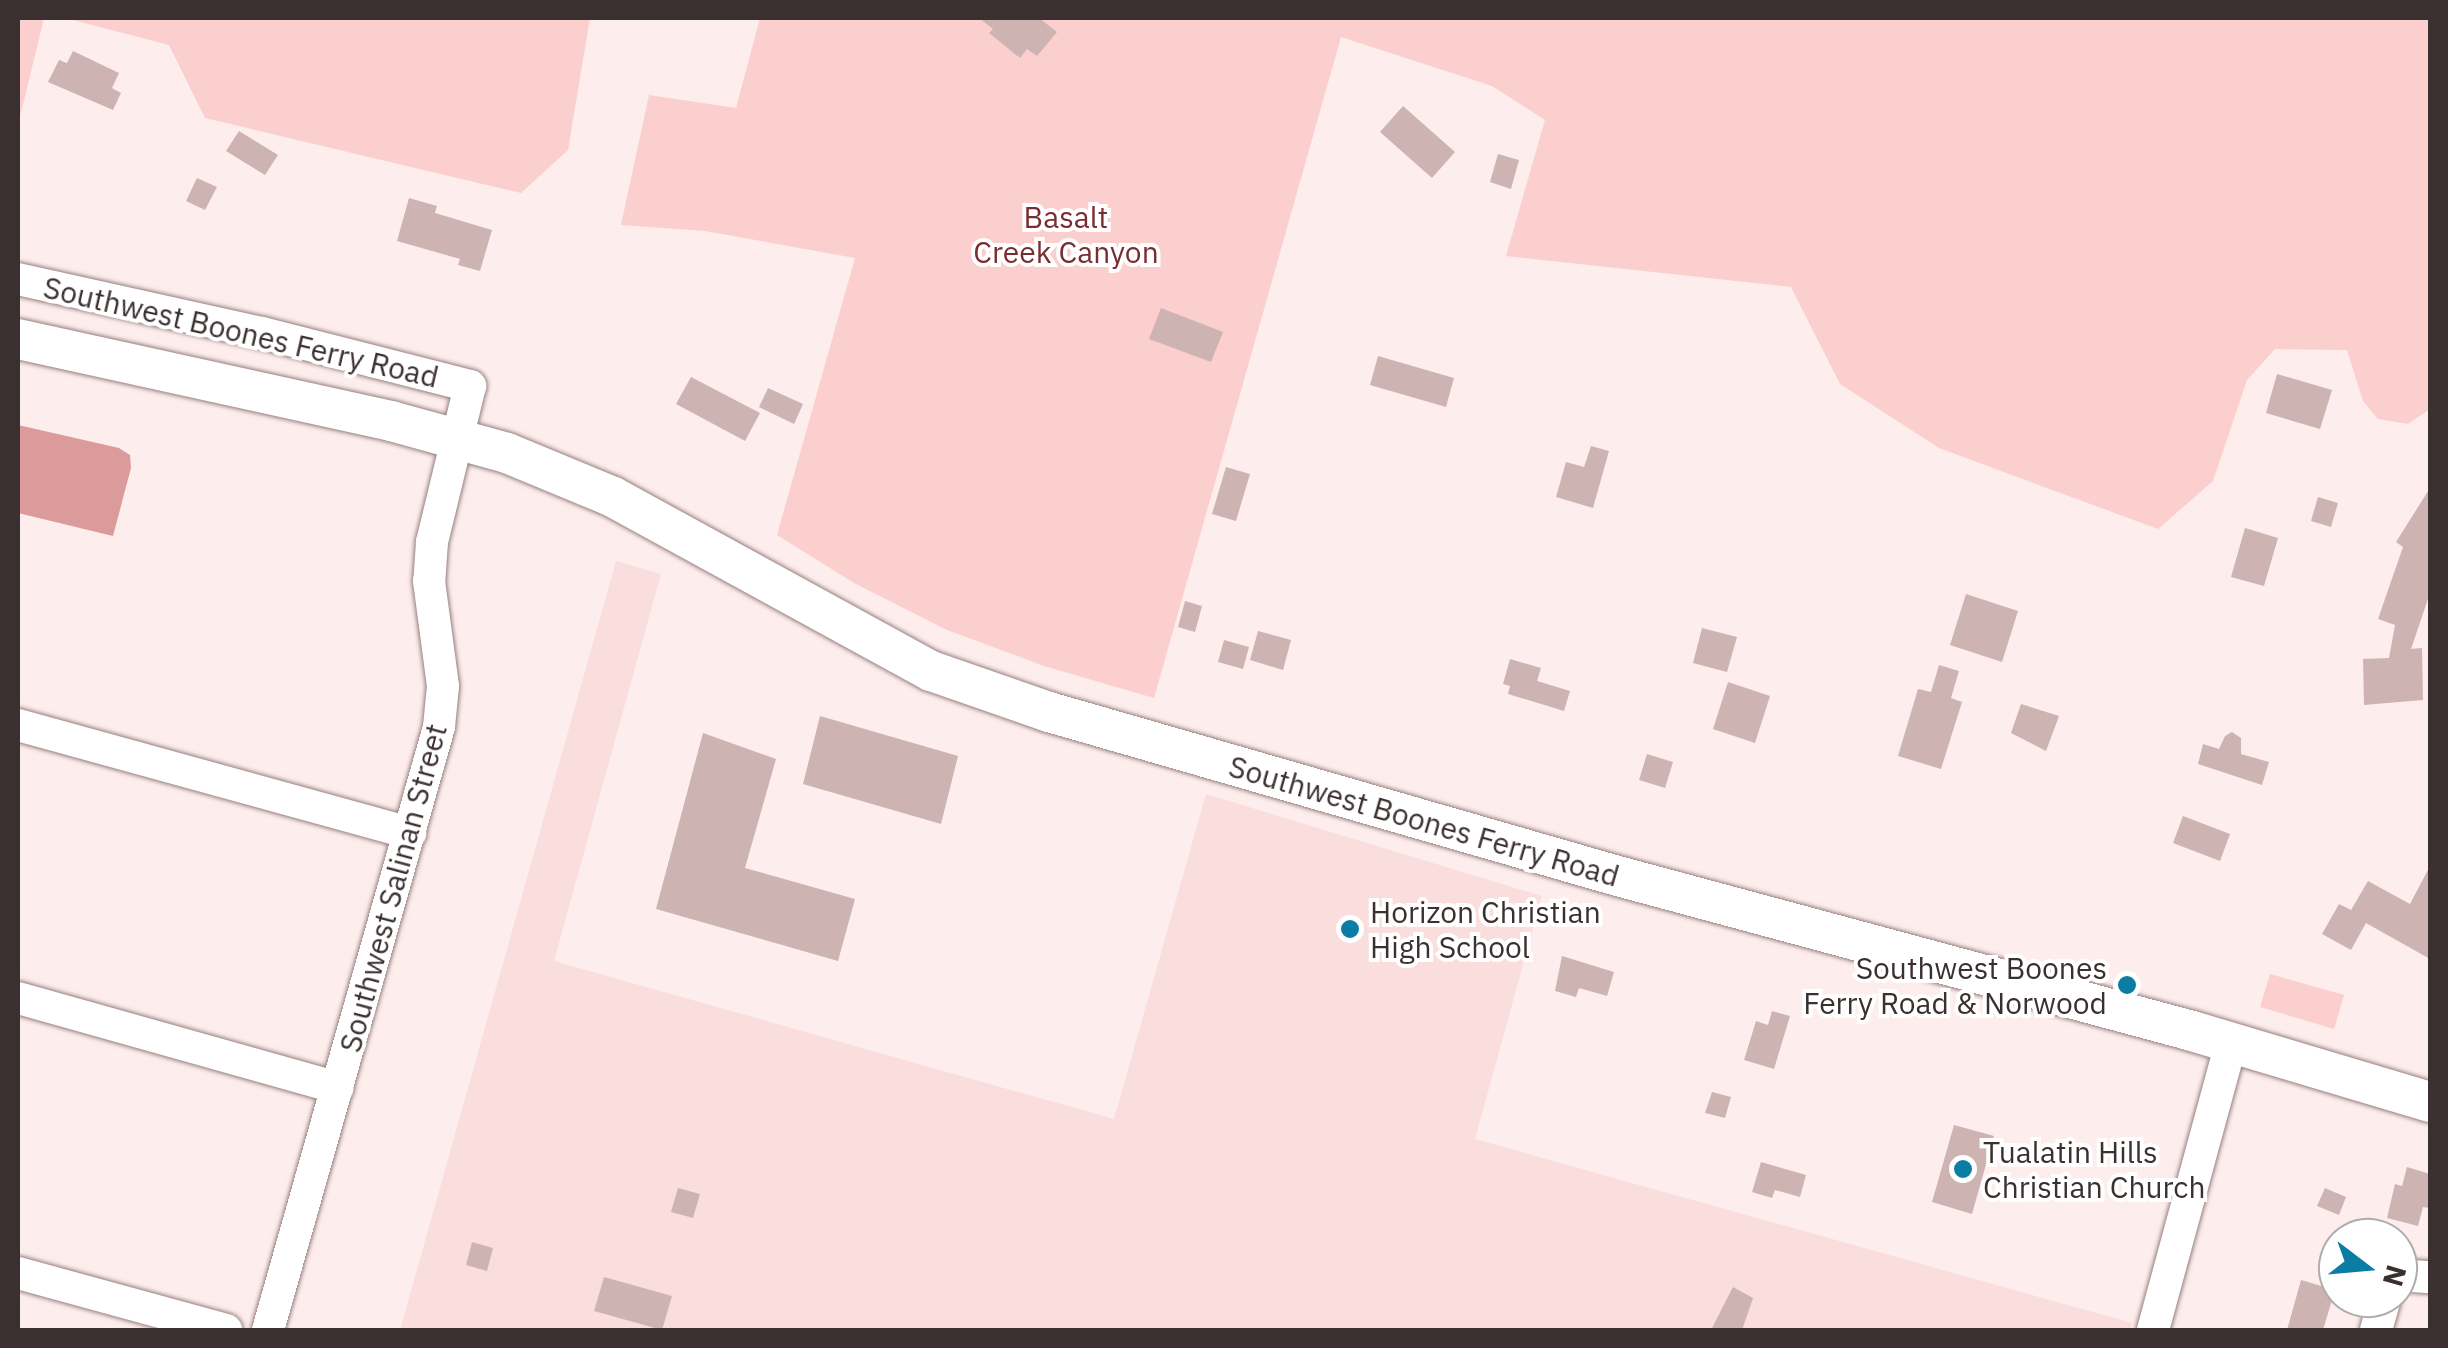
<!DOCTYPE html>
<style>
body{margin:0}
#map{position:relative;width:2448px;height:1348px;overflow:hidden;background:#fdeded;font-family:"IBM Plex Sans",sans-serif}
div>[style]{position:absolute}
.built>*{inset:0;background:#fadedd}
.green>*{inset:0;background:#facfcd}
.water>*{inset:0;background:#db9b9a}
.building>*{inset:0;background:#cdb4b3}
.roads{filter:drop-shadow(0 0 2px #97807f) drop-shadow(0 0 2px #97807f)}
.minor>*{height:32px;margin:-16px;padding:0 16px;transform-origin:16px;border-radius:16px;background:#fff}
.major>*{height:40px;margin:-20px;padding:0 20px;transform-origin:20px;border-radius:20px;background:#fff}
.dots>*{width:28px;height:28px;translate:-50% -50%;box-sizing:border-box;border:5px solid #fff;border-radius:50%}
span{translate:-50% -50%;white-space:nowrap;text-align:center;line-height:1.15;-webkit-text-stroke:8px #fff;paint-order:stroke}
.park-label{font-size:30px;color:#792d30}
.street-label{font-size:30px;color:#3a302f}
.poi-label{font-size:30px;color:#3a302f}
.left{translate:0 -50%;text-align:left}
.right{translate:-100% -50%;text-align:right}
.frame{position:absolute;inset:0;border:20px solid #3a302f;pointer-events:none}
.north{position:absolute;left:2318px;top:1218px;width:100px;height:100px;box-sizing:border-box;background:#fff;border:2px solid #b0acac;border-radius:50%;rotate:106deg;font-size:28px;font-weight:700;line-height:40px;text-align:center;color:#3a302f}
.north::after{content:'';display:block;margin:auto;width:35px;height:45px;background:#0b7da5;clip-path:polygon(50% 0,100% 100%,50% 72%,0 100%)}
</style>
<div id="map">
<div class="built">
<i style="clip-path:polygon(616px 561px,661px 574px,554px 961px,1114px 1119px,1206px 794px,1542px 896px,1475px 1139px,2132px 1323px,2130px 1330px,400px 1330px)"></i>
</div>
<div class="green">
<i style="clip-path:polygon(18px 18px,44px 18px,18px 125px)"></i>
<i style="clip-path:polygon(65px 18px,590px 18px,568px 150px,521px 193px,205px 118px,169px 45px)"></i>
<i style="clip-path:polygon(760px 18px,2430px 18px,2430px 409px,2408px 424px,2378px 419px,2363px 401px,2347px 350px,2275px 349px,2247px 380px,2213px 481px,2158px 529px,1939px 448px,1840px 384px,1791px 287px,1506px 256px,1545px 120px,1492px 86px,1341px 37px,1154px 698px,1044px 666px,947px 630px,854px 583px,777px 535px,855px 258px,705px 231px,621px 225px,649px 95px,736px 108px)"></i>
<i style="clip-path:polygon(2270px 974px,2344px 995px,2334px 1029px,2260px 1007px)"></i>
</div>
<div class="water">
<i style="clip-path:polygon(18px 425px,119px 448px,130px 455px,131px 468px,113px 536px,18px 513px)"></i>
</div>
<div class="building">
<i style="clip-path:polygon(979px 18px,1039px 18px,1057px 32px,1037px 56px,1027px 49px,1020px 58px,989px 33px,993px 29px)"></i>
<i style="clip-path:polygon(73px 51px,119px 73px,112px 88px,121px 93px,113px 110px,48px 82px,59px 60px,67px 63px)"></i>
<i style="clip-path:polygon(1403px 106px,1455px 152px,1432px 178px,1380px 132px)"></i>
<i style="clip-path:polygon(239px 131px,278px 155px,265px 175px,226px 151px)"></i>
<i style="clip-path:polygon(1498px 154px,1519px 160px,1511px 189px,1490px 182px)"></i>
<i style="clip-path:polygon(197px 178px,217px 187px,205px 210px,186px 201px)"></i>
<i style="clip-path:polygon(409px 198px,437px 206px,435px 213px,492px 230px,480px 271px,458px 265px,460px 259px,397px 241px)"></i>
<i style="clip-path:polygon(1161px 308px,1223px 332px,1211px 362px,1149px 339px)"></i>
<i style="clip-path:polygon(1378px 356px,1454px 378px,1446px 407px,1370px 385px)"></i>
<i style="clip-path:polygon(2277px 374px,2332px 390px,2320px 429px,2266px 413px)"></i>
<i style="clip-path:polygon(691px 377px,760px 413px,745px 441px,676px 404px)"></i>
<i style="clip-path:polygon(768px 388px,803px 404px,794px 424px,759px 407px)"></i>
<i style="clip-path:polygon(1591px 446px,1609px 451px,1593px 508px,1556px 497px,1566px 462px,1584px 467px)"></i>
<i style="clip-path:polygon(1226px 467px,1250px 474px,1236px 521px,1212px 514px)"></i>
<i style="clip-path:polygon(2430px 488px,2430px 593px,2411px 649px,2422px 648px,2423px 700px,2364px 705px,2363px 659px,2389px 658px,2395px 625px,2378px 619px,2403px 547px,2396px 542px)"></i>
<i style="clip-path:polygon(2318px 497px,2338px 503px,2331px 527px,2311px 521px)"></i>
<i style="clip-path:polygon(2245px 528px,2278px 538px,2264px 586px,2231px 577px)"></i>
<i style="clip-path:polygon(1966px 594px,2018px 611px,2002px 662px,1950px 645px)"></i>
<i style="clip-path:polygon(1185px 601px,1202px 606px,1195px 632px,1178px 627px)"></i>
<i style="clip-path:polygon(1702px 628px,1737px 637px,1727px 672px,1693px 663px)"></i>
<i style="clip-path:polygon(1258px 631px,1291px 640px,1283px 670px,1250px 660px)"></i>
<i style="clip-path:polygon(1224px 640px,1249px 647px,1243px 669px,1218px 662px)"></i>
<i style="clip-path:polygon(1510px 659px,1541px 668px,1537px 681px,1570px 691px,1564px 711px,1508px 694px,1510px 686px,1503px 684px)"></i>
<i style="clip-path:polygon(1939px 665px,1959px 671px,1951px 698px,1962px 702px,1941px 769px,1898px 756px,1918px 689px,1931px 692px)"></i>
<i style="clip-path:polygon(1728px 682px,1770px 696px,1755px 743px,1713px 729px)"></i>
<i style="clip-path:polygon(2021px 704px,2059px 716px,2046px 751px,2011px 733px)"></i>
<i style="clip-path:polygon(820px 716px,958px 756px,941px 824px,803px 784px)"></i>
<i style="clip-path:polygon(2232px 732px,2241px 738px,2241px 754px,2269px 762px,2262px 785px,2198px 764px,2203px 744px,2219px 749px,2225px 736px)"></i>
<i style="clip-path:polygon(703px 733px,776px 759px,745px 868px,855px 899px,838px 961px,656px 909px)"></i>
<i style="clip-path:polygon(1647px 754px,1673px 762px,1665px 788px,1639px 780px)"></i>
<i style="clip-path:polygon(2183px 816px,2230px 834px,2220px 861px,2173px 843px)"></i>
<i style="clip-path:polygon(2430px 866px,2430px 959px,2366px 923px,2351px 950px,2322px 934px,2339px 904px,2351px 910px,2368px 881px,2410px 904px)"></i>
<i style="clip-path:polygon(1562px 956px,1614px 972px,1607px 996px,1579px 988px,1576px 997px,1555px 991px)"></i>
<i style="clip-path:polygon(1772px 1011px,1790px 1016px,1774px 1069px,1744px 1060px,1756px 1021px,1768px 1025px)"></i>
<i style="clip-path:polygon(1712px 1092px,1731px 1097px,1725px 1118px,1705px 1113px)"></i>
<i style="clip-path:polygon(1954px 1125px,1994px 1136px,1972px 1214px,1932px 1202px)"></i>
<i style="clip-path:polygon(1761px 1162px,1806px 1175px,1800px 1197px,1775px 1190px,1772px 1198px,1752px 1192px)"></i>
<i style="clip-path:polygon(2407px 1167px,2430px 1174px,2430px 1208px,2423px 1207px,2418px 1226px,2387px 1218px,2395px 1184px,2402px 1186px)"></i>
<i style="clip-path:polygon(678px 1188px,700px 1194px,693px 1218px,671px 1212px)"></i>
<i style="clip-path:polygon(2325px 1188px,2346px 1197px,2339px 1215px,2317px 1206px)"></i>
<i style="clip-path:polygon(472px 1242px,493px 1248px,487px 1271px,466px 1265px)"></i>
<i style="clip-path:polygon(604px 1277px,672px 1296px,662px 1330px,594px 1311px)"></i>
<i style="clip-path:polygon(2301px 1280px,2335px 1290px,2323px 1330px,2287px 1330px)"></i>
<i style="clip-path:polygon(1733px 1287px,1753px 1298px,1742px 1330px,1711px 1330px)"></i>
</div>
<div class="roads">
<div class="minor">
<i style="left:18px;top:279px;width:250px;rotate:12.5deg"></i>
<i style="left:262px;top:333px;width:215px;rotate:14.3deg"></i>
<i style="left:470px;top:386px;width:161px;rotate:103.7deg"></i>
<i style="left:432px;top:542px;width:39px;rotate:94deg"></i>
<i style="left:429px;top:581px;width:106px;rotate:82.4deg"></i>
<i style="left:443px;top:686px;width:41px;rotate:95.6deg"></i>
<i style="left:439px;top:727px;width:627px;rotate:105.83deg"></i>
<i style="left:18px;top:725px;width:407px;rotate:15.4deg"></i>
<i style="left:18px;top:998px;width:332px;rotate:15.7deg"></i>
<i style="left:18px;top:1273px;width:216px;rotate:15.3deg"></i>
<i style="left:2398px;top:1275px;width:32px;rotate:4deg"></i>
<i style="left:2153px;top:1330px;width:298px;rotate:-74.8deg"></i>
<i style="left:2376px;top:1330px;width:33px;rotate:-74deg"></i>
</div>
<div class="major">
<i style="left:18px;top:339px;width:382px;rotate:12.4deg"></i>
<i style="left:391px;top:421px;width:120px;rotate:15.4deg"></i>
<i style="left:507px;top:453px;width:115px;rotate:22.5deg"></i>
<i style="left:613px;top:497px;width:362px;rotate:28.7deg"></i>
<i style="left:931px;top:671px;width:125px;rotate:19.2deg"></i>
<i style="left:1049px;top:712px;width:588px;rotate:16.09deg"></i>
<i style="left:1614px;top:875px;width:599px;rotate:15.1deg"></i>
<i style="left:2192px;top:1031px;width:248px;rotate:16.6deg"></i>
</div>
</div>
<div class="dots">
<i style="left:1350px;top:929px;background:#0b7da5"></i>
<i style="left:2127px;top:985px;background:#0b7da5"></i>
<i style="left:1963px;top:1169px;background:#0b7da5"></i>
</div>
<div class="park-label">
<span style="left:1066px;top:234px">Basalt<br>Creek Canyon</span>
</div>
<div class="street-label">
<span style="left:241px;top:332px;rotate:13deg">Southwest Boones Ferry Road</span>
<span style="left:1424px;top:821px;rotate:16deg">Southwest Boones Ferry Road</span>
<span style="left:393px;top:888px;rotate:-75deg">Southwest Salinan Street</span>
</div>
<div class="poi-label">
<span class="left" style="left:1370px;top:929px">Horizon Christian<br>High School</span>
<span class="right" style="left:2107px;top:985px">Southwest Boones<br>Ferry Road &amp; Norwood</span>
<span class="left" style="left:1983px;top:1169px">Tualatin Hills<br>Christian Church</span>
</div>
<div class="frame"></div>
<div class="north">N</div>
</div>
